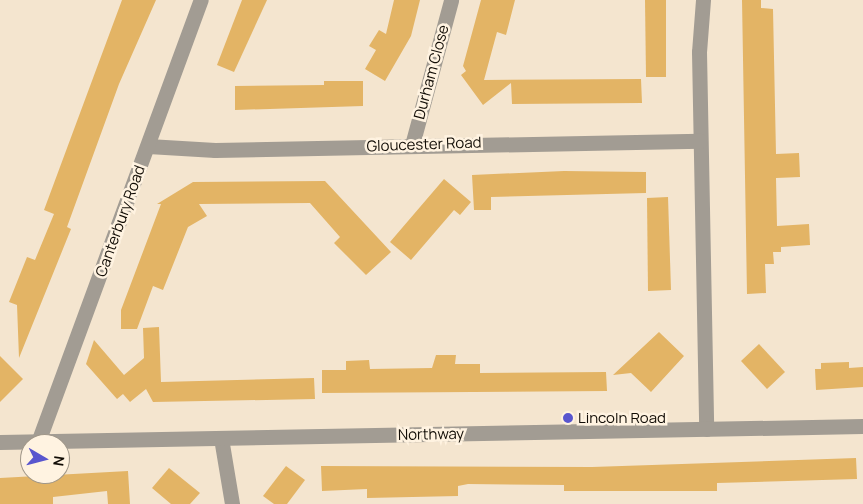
<!DOCTYPE html>
<style>
body{margin:0}
#map{position:relative;width:863px;height:504px;overflow:hidden;background:#f4e5cf;font-family:Manrope,sans-serif}
div>[style]{position:absolute}
.building>*{inset:0;background:#e3b465}
.minor>*{height:15px;margin:-7.5px;padding:0 7.5px;transform-origin:7.5px;border-radius:7.5px;background:#a29c93}
.dots>*{width:14px;height:14px;translate:-50% -50%;box-sizing:border-box;border:2px solid #fff3e1;border-radius:50%}
span{translate:-50% -50%;white-space:nowrap;text-align:center;line-height:1.15;-webkit-text-stroke:5px #fff3e1;paint-order:stroke}
.street-label{font-size:15px;color:#110c05}
.poi-label{font-size:15px;color:#110c05}
.left{translate:0 -50%;text-align:left}
.north{position:absolute;left:20px;top:434px;width:50px;height:50px;box-sizing:border-box;background:#fff3e1;border:1px solid #a09789;border-radius:50%;rotate:98deg;font-size:14px;font-weight:700;line-height:20px;text-align:center;color:#110c05}
.north::after{content:'';display:block;margin:auto;width:18px;height:22px;background:#5956ce;clip-path:polygon(50% 0,100% 100%,50% 72%,0 100%)}
</style>
<div id="map">
<div class="building">
<i style="clip-path:polygon(122px 0,156px 0,119px 84px,67px 227px,71px 229px,19px 358px,17px 305px,9px 302px,27px 257px,35px 260px,54px 214px,44px 210px)"></i>
<i style="clip-path:polygon(242px 0,267px 0,234px 72px,217px 65px)"></i>
<i style="clip-path:polygon(394px 0,420px 0,411px 36px,385px 81px,365px 69px,376px 50px,369px 46px,379px 30px,386px 34px)"></i>
<i style="clip-path:polygon(481px 0,515px 0,506px 35px,497px 32px,484px 80px,641px 79px,642px 103px,512px 104px,511px 83px,483px 105px,461px 75px,466px 71px,463px 66px)"></i>
<i style="clip-path:polygon(645px 0,666px 0,666px 77px,646px 77px)"></i>
<i style="clip-path:polygon(742px 0,761px 0,761px 8px,773px 9px,776px 154px,799px 153px,800px 177px,776px 178px,777px 226px,809px 224px,810px 245px,781px 247px,781px 252px,773px 252px,774px 264px,765px 264px,766px 293px,747px 294px)"></i>
<i style="clip-path:polygon(324px 81px,363px 81px,363px 106px,235px 110px,235px 86px,324px 85px)"></i>
<i style="clip-path:polygon(564px 171px,646px 172px,646px 193px,491px 197px,491px 210px,474px 210px,472px 175px)"></i>
<i style="clip-path:polygon(444px 179px,471px 202px,460px 215px,454px 210px,411px 260px,390px 242px)"></i>
<i style="clip-path:polygon(325px 181px,391px 252px,366px 275px,334px 243px,340px 237px,310px 203px,199px 204px,207px 216px,188px 227px,163px 290px,153px 286px,137px 329px,121px 329px,121px 310px,161px 204px,157px 204px,193px 182px)"></i>
<i style="clip-path:polygon(668px 197px,671px 290px,648px 291px,647px 198px)"></i>
<i style="clip-path:polygon(159px 327px,161px 382px,314px 378px,315px 399px,153px 402px,146px 389px,130px 402px,123px 394px,117px 399px,86px 364px,94px 340px,124px 375px,144px 358px,143px 328px)"></i>
<i style="clip-path:polygon(659px 332px,684px 356px,651px 392px,631px 373px,613px 375px)"></i>
<i style="clip-path:polygon(759px 344px,785px 372px,767px 389px,741px 361px)"></i>
<i style="clip-path:polygon(436px 355px,456px 355px,455px 364px,480px 364px,480px 373px,606px 372px,607px 391px,322px 393px,322px 370px,346px 370px,346px 361px,369px 360px,370px 369px,432px 368px)"></i>
<i style="clip-path:polygon(0 356px,23px 379px,0 402px)"></i>
<i style="clip-path:polygon(849px 362px,849px 368px,863px 367px,863px 387px,816px 390px,815px 369px,821px 369px,821px 363px)"></i>
<i style="clip-path:polygon(856px 458px,857px 479px,717px 483px,717px 491px,564px 491px,564px 485px,468px 484px,458px 486px,458px 496px,367px 498px,367px 489px,322px 491px,321px 466px,592px 467px)"></i>
<i style="clip-path:polygon(286px 466px,305px 480px,287px 504px,274px 504px,263px 496px)"></i>
<i style="clip-path:polygon(169px 468px,200px 493px,190px 504px,171px 504px,152px 488px)"></i>
<i style="clip-path:polygon(128px 471px,130px 504px,108px 504px,107px 491px,53px 497px,53px 504px,0 504px,0 478px)"></i>
</div>
<div class="minor">
<i style="left:703px;top:0;width:52px;rotate:94.4deg"></i>
<i style="left:699px;top:52px;width:377px;rotate:88.9deg"></i>
<i style="left:412px;top:145px;width:150px;rotate:-74.9deg"></i>
<i style="left:148px;top:146px;width:67px;rotate:3.4deg"></i>
<i style="left:215px;top:150px;width:485px;rotate:-1.1deg"></i>
<i style="left:221px;top:438px;width:67px;rotate:80.5deg"></i>
<i style="left:0;top:442px;width:863px;rotate:-1.06deg"></i>
<i style="left:38px;top:442px;width:471px;rotate:-69.8deg"></i>
</div>
<div class="dots">
<i style="left:568px;top:418px;background:#5956ce"></i>
</div>
<div class="street-label">
<span style="left:431px;top:72px;rotate:-75deg">Durham Close</span>
<span style="left:424px;top:144px;rotate:-2deg">Gloucester Road</span>
<span style="left:120px;top:221px;rotate:-70deg">Canterbury Road</span>
<span style="left:431px;top:434px;rotate:-1deg">Northway</span>
</div>
<div class="poi-label">
<span class="left" style="left:578px;top:418px">Lincoln Road</span>
</div>
<div class="north">N</div>
</div>
